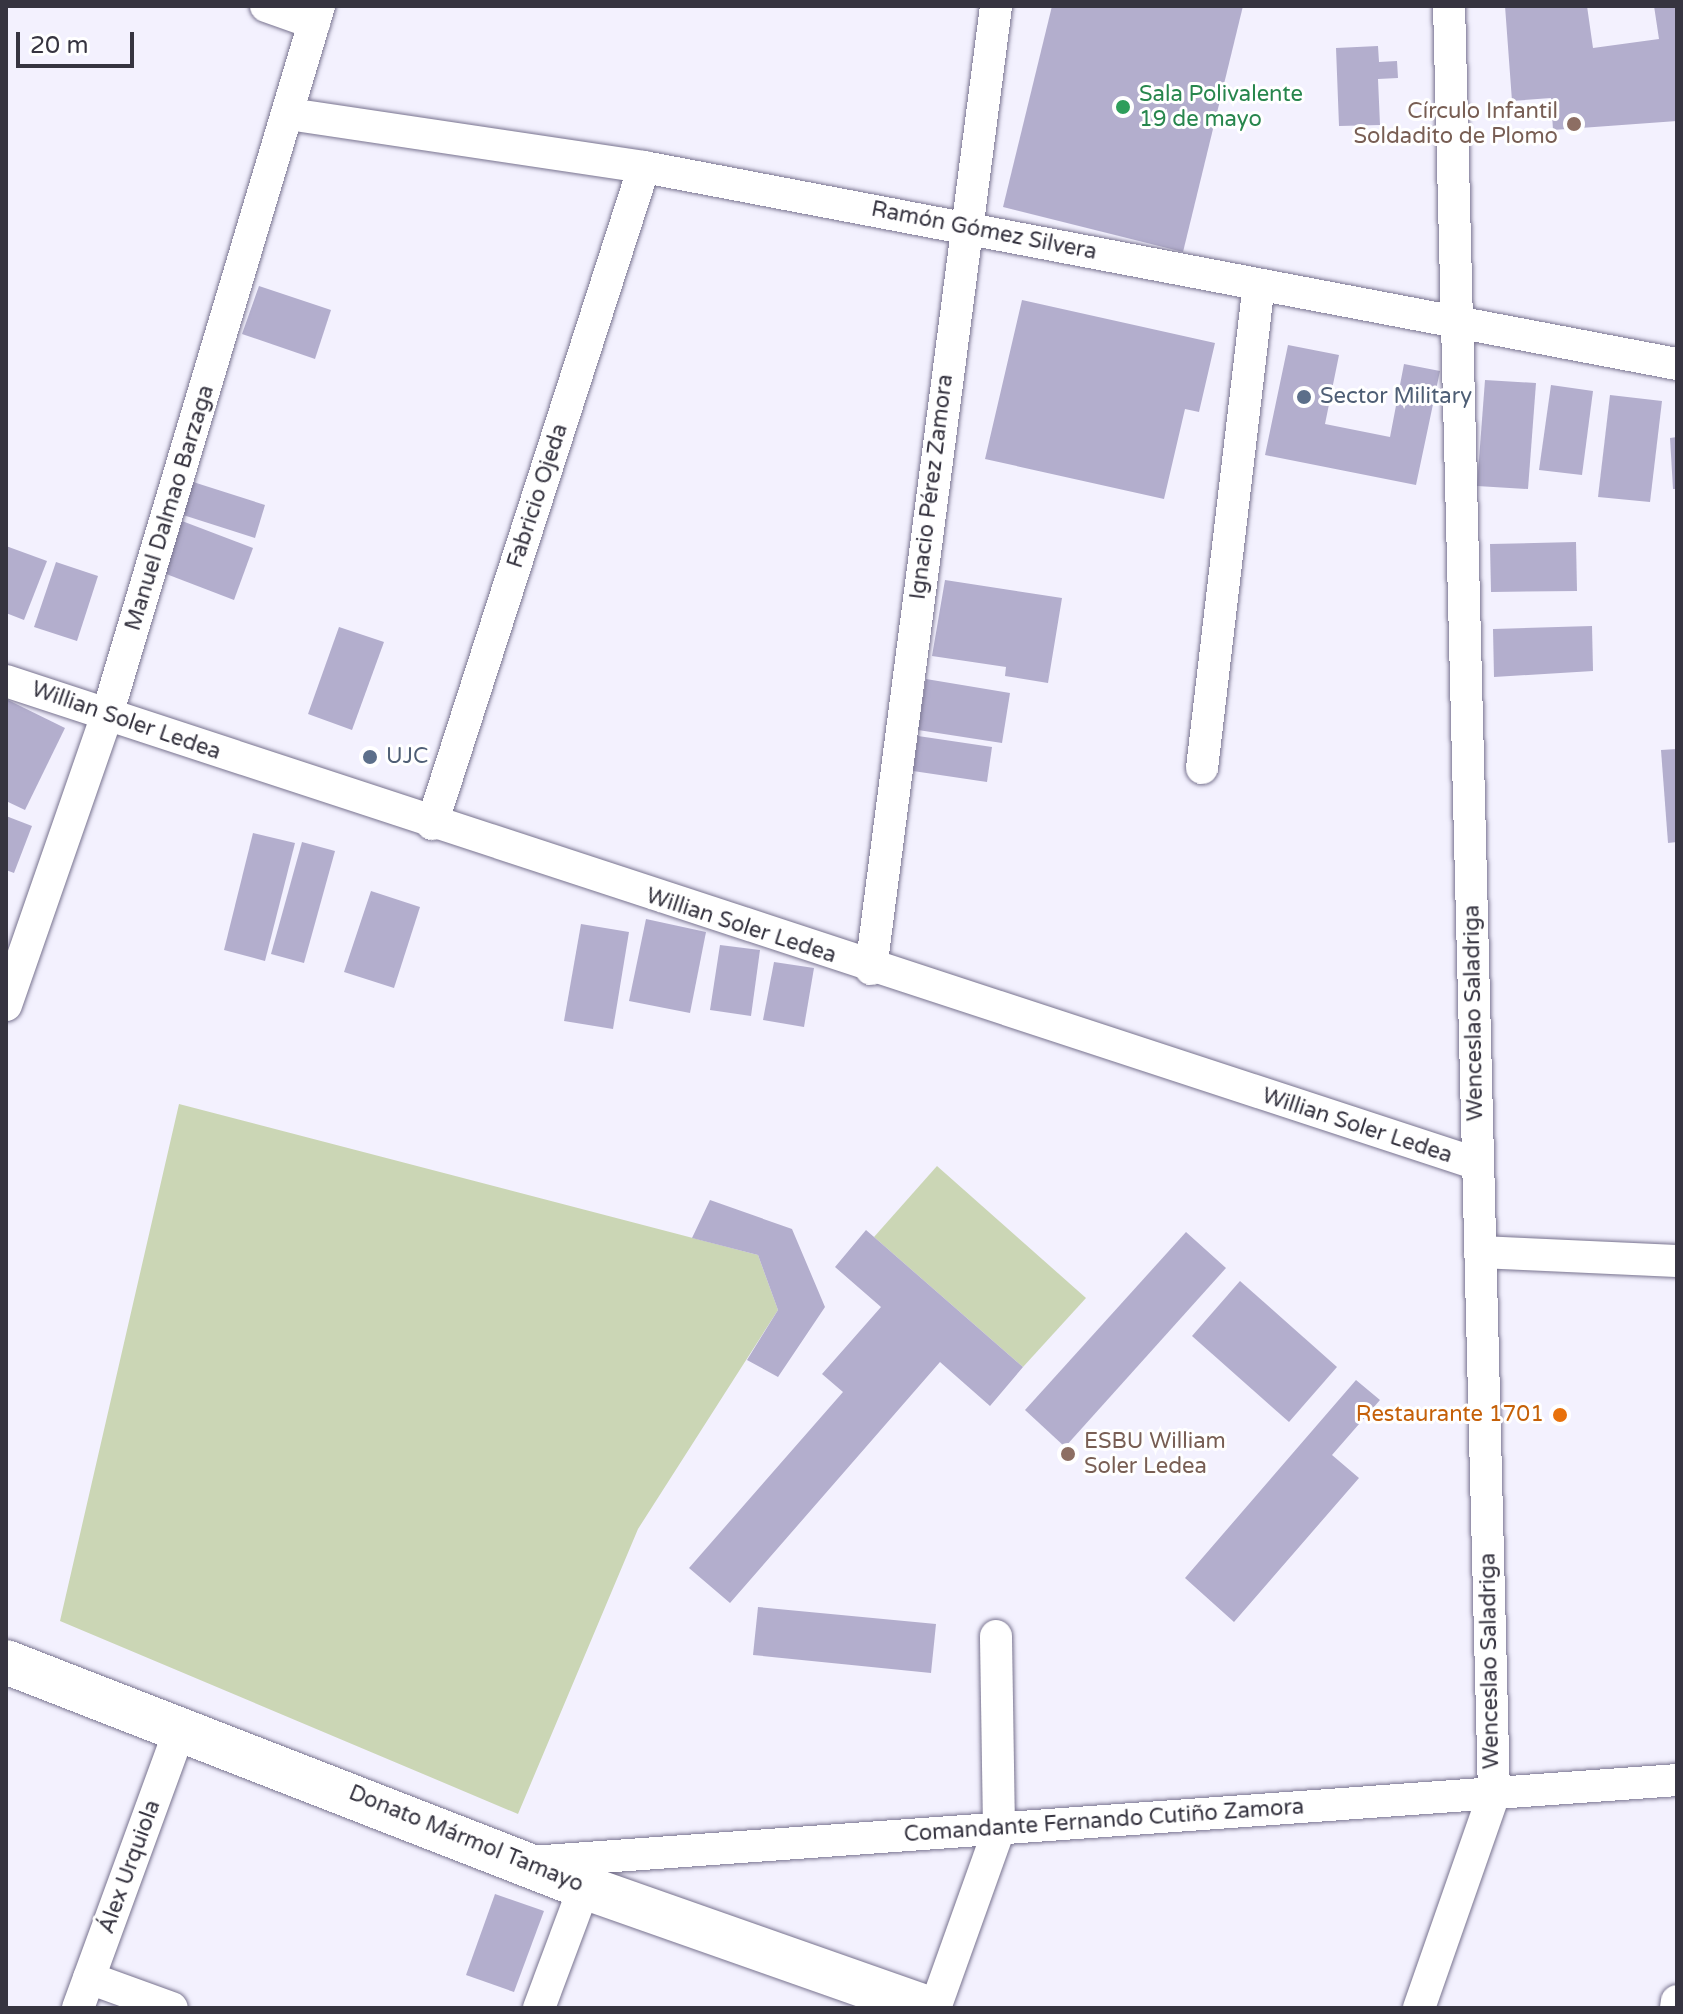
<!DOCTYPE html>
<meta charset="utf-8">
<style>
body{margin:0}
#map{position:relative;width:1683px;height:2014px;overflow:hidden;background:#f3f1fe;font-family:"Varela Round",sans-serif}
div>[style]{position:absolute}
.green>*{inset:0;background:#cbd6b5}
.building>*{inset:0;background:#b3aecd}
.roads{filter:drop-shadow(0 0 2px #78738f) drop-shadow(0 0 2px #78738f)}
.street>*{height:32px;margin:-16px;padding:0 16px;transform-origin:16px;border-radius:16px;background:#fff}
.secondary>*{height:44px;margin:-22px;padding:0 22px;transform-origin:22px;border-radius:22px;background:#fff}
.dots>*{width:22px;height:22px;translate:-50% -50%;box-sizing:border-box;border:4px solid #fff;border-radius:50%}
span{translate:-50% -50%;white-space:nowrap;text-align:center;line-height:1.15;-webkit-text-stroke:6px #fff;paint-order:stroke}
.leisure-label{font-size:22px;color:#27864d}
.left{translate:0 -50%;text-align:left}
.education-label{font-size:22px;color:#785e54}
.right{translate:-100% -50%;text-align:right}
.street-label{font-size:22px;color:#363440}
.service-label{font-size:22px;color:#4e5e75}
.food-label{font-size:22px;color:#c56008}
.frame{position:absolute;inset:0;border:8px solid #363440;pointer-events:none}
.scale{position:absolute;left:16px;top:32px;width:118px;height:36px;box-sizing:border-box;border:4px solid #363440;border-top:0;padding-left:10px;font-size:24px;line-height:28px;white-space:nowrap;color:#363440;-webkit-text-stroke:6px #fff;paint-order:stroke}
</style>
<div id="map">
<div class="green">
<i style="clip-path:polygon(179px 1104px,758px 1255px,778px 1310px,638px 1529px,518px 1814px,60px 1621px)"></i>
<i style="clip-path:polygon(937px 1166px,1086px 1298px,1023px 1367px,874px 1237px)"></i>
</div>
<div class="building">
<i style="clip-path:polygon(1052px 6px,1243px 6px,1183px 252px,1003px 207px)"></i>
<i style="clip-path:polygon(1505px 6px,1587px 6px,1593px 48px,1659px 39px,1654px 6px,1677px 6px,1677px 121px,1553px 130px,1551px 98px,1512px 101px)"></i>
<i style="clip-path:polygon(1378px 46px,1379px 62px,1397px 61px,1398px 78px,1378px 79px,1380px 125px,1339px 126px,1336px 48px)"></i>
<i style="clip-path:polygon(259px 286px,331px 310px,315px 359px,242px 334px)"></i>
<i style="clip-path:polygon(1022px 300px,1215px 343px,1199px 412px,1185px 409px,1164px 499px,985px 459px)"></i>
<i style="clip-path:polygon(1288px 345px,1339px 355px,1325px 424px,1390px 437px,1404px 364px,1440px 371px,1416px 485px,1265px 455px)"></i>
<i style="clip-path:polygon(1485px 380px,1536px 383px,1528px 489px,1477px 486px)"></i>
<i style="clip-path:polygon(1551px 385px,1593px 391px,1582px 475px,1539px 470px)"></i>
<i style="clip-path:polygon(1610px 395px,1662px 401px,1650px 502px,1598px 497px)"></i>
<i style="clip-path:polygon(1677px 437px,1677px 489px,1673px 489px,1670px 438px)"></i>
<i style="clip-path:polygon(190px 481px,265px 505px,255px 538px,180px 514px)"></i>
<i style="clip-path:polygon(182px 521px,253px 548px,234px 600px,161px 572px)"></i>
<i style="clip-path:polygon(1576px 542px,1577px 591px,1491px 592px,1490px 544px)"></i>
<i style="clip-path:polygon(6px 546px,47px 561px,24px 620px,6px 613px)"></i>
<i style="clip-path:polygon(56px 562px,98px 576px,77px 641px,34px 627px)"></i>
<i style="clip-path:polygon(945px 580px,1062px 598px,1048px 683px,1005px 676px,1006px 667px,932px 656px)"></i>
<i style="clip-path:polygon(1592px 626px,1593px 671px,1494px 677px,1493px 629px)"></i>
<i style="clip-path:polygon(339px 627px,384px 642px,352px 730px,308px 714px)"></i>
<i style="clip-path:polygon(926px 679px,1010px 693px,1002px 743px,918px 730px)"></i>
<i style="clip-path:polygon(6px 699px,65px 728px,25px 810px,6px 801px)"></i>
<i style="clip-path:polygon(918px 736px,992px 747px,987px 782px,913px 771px)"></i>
<i style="clip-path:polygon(1677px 749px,1677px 842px,1668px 843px,1661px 750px)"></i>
<i style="clip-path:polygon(6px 816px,32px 826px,14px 873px,6px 870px)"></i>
<i style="clip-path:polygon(253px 833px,295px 843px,265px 961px,224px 950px)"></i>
<i style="clip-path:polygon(302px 842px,335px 851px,304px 963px,271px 954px)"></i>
<i style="clip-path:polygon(371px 891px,420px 907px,394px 988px,344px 972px)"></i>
<i style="clip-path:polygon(646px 919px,706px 932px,690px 1013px,629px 1001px)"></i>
<i style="clip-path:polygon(581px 924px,629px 932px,613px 1029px,564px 1021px)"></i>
<i style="clip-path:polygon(720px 945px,760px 950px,751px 1016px,710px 1010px)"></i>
<i style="clip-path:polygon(774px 962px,814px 968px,804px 1027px,763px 1020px)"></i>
<i style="clip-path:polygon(710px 1200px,792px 1229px,825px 1307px,778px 1377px,747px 1360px,778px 1310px,758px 1255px,692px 1238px)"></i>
<i style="clip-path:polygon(866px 1230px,1023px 1367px,990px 1406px,940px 1362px,730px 1603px,689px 1568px,843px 1392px,822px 1374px,881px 1307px,835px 1267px)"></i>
<i style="clip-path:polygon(1186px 1232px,1226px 1268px,1065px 1447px,1025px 1410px)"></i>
<i style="clip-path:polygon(1240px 1281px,1337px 1367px,1289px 1422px,1192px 1336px)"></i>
<i style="clip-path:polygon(1356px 1380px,1380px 1400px,1332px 1455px,1359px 1478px,1234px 1622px,1185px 1578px)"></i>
<i style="clip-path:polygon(758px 1607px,936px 1624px,931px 1673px,753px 1655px)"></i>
<i style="clip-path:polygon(495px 1894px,544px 1911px,514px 1992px,466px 1975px)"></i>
</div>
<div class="roads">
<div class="street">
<i style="left:266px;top:6px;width:51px;rotate:19.5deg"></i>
<i style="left:289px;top:114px;width:359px;rotate:8.5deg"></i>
<i style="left:644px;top:167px;width:1052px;rotate:10.8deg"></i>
<i style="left:6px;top:681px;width:1549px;rotate:18.17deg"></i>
<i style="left:1202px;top:768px;width:482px;rotate:-83.3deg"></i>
<i style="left:432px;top:824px;width:690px;rotate:-72.12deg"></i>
<i style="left:871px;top:969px;width:971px;rotate:-82.6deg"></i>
<i style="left:6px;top:1005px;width:307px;rotate:-70.8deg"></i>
<i style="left:107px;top:715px;width:740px;rotate:-73.35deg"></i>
<i style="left:1480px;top:1252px;width:197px;rotate:2.6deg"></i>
<i style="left:531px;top:1862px;width:1149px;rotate:-4.09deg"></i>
<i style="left:89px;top:1978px;width:88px;rotate:19.9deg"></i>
<i style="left:78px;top:2008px;width:300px;rotate:-69.9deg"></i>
<i style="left:539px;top:2008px;width:148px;rotate:-69.5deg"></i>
<i style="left:935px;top:2008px;width:190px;rotate:-70.3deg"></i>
<i style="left:999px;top:1829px;width:193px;rotate:-90.9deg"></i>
<i style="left:1419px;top:2008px;width:227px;rotate:-70.7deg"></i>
<i style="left:1494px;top:1794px;width:1789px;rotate:-91.44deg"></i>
<i style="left:1676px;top:2008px;width:7px;rotate:-82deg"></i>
</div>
<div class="secondary">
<i style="left:6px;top:1662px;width:620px;rotate:21.27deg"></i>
<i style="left:584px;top:1887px;width:365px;rotate:19.4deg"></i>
</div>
</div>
<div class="dots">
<i style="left:1123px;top:107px;background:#2e9e5b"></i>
<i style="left:1574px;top:124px;background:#8d6e63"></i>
<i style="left:1304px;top:397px;background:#5c6f8a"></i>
<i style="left:370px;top:757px;background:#5c6f8a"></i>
<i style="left:1560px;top:1415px;background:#e8710a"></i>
<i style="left:1068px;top:1454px;background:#8d6e63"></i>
</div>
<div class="leisure-label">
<span class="left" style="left:1139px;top:107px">Sala Polivalente<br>19 de mayo</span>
</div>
<div class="education-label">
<span class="right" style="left:1558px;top:124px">Círculo Infantil<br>Soldadito de Plomo</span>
<span class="left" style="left:1084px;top:1454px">ESBU William<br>Soler Ledea</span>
</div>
<div class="street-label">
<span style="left:984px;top:231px;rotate:11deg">Ramón Gómez Silvera</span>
<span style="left:932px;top:487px;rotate:-83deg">Ignacio Pérez Zamora</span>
<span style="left:538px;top:496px;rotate:-72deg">Fabricio Ojeda</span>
<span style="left:170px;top:508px;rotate:-73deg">Manuel Dalmao Barzaga</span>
<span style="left:126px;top:721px;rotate:19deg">Willian Soler Ledea</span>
<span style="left:741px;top:926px;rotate:18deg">Willian Soler Ledea</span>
<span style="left:1474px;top:1013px;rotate:-91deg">Wenceslao Saladriga</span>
<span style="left:1357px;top:1126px;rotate:18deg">Willian Soler Ledea</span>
<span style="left:1490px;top:1661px;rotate:-91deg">Wenceslao Saladriga</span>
<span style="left:1104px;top:1821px;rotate:-4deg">Comandante Fernando Cutiño Zamora</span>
<span style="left:466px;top:1839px;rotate:22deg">Donato Mármol Tamayo</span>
<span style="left:130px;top:1867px;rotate:-70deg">Álex Urquiola</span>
</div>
<div class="service-label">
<span class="left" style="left:1320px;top:397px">Sector Military</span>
<span class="left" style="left:386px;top:757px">UJC</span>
</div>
<div class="food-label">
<span class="right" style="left:1544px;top:1415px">Restaurante 1701</span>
</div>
<div class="frame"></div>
<div class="scale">20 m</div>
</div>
